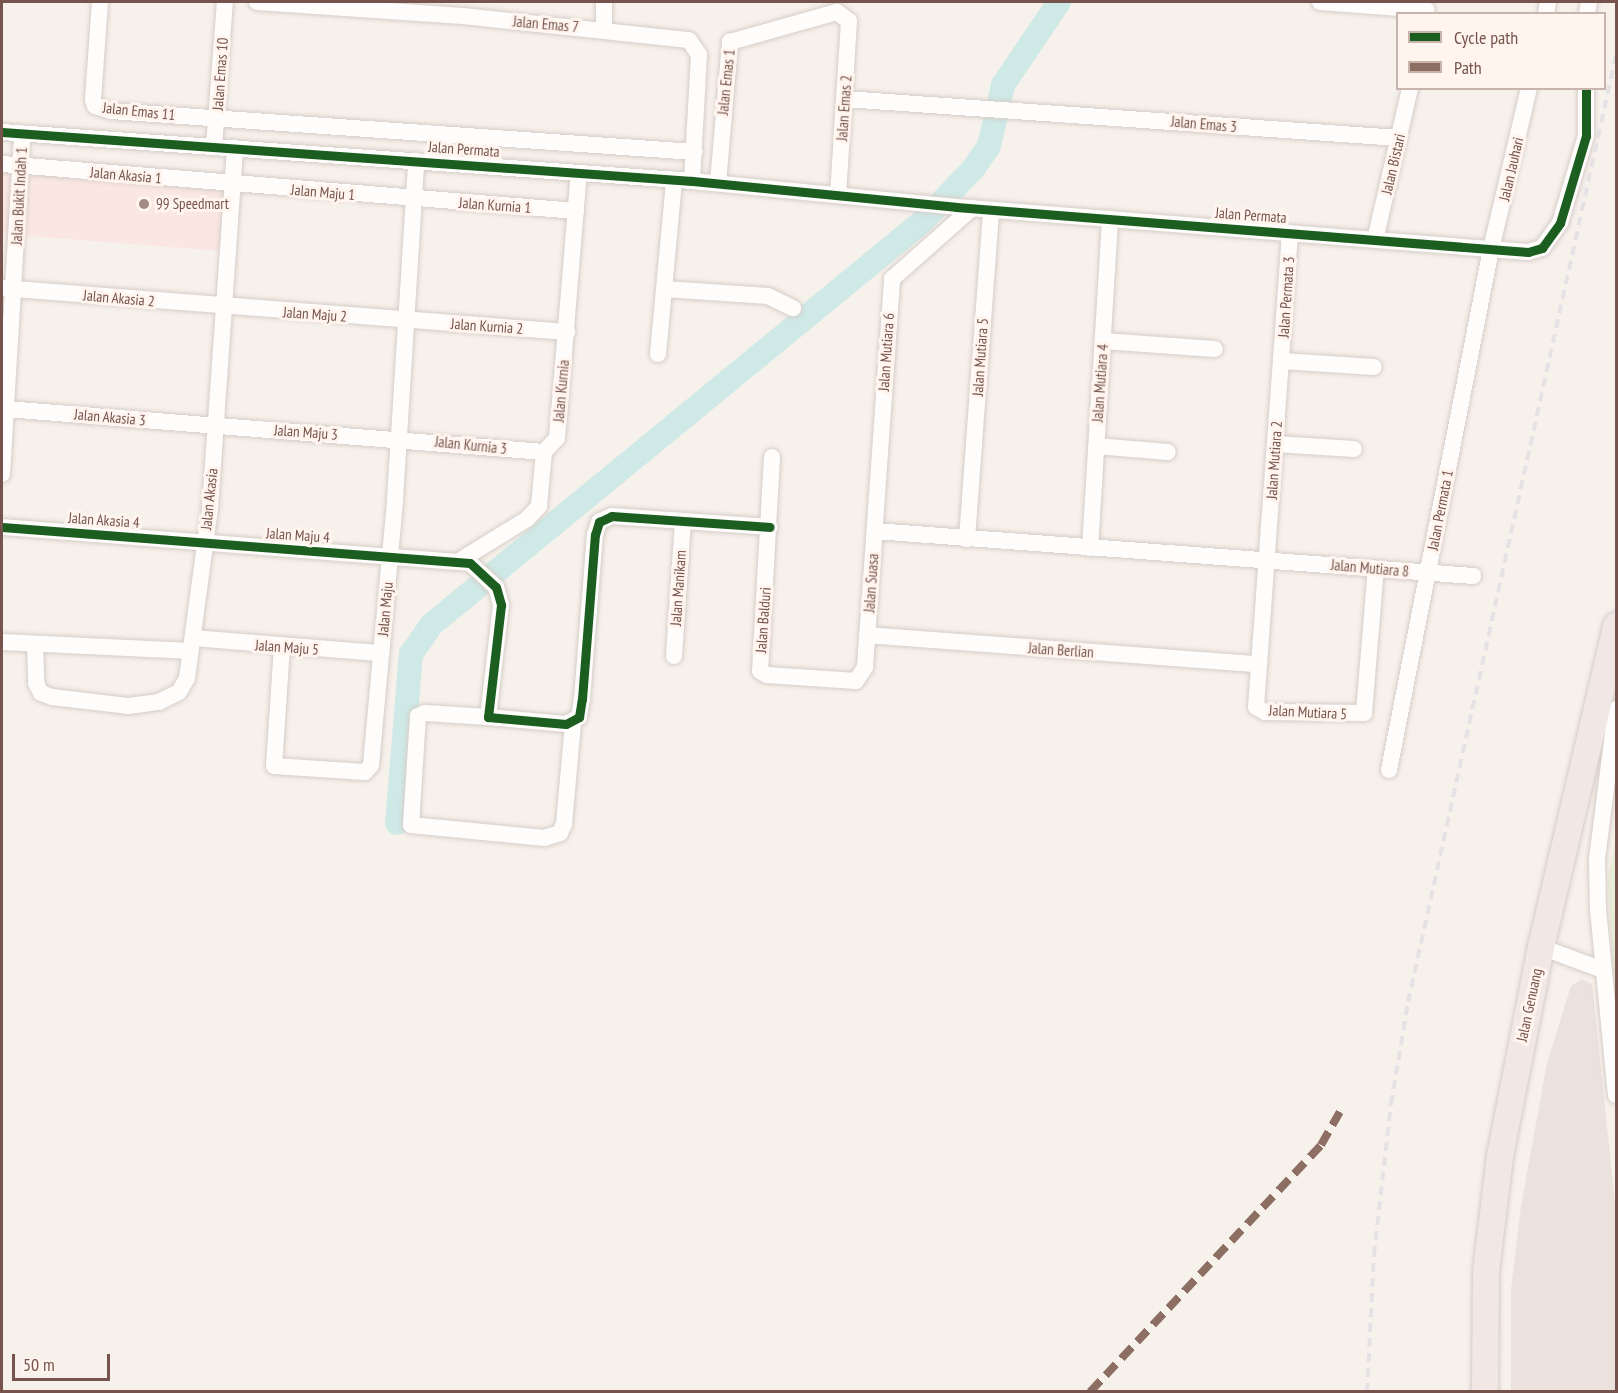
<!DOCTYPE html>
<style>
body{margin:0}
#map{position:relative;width:1618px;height:1393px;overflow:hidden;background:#f7f1ec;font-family:"PT Sans Narrow",sans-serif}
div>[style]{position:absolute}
.commercial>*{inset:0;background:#fae7e3}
.industrial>*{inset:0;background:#ebe1dd}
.green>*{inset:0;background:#e8edd7}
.river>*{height:24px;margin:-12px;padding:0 12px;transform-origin:12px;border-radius:12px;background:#cee9e6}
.roads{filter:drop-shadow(0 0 2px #d6cdc8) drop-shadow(0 0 2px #d6cdc8)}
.minor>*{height:16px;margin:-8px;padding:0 8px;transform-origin:8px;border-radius:8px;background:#fefdfc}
.highway>*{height:26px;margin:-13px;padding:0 13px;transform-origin:13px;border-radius:13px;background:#f1e7e5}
.rail>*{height:4px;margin-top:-2px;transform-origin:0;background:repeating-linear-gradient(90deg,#e4e2e5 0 9px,transparent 0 15px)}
.quiet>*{height:8px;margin-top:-4px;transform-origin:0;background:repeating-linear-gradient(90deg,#8d6e63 0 15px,transparent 0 23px)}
.cycleway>*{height:9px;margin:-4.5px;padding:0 4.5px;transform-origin:4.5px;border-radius:4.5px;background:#1b5e20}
.dots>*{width:16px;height:16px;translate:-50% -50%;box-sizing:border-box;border:3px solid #fff5ee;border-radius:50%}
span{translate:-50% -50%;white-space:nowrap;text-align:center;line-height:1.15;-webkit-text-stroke:6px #fff5ee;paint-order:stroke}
.street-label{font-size:15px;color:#76534c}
.poi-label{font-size:15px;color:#76534c}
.left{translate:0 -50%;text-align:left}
.frame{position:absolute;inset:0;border:3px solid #76534c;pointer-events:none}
.legend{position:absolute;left:1396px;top:12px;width:210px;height:78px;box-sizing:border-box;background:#fff5ee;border:2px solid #c8b4ad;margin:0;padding:8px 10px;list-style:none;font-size:18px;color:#76534c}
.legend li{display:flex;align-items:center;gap:12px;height:30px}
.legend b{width:30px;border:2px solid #c8b4ad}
.scale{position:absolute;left:12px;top:1354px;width:98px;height:27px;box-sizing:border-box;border:3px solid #76534c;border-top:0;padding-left:8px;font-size:18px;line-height:21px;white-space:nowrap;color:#76534c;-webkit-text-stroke:4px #fff5ee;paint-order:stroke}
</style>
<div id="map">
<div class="commercial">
<i style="clip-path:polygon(2px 160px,237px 180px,233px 252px,2px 234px)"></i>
</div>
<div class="industrial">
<i style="clip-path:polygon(1582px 979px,1592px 984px,1616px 1213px,1616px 1391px,1511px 1391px,1511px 1289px,1521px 1206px,1547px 1063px,1571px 986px)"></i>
</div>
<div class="green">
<i style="clip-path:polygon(1616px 837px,1616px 1041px,1608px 880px)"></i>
</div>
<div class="river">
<i style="left:397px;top:823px;width:170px;rotate:-85.3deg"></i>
<i style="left:411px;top:654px;width:35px;rotate:-55deg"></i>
<i style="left:431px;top:625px;width:637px;rotate:-39.39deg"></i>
<i style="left:923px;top:221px;width:72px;rotate:-46.1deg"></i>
<i style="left:973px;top:169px;width:28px;rotate:-55deg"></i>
<i style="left:989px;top:146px;width:63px;rotate:-77.1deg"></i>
<i style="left:1003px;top:85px;width:100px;rotate:-56deg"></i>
</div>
<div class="roads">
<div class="minor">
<i style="left:100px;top:2px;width:98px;rotate:94.1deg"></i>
<i style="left:93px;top:100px;width:6px;rotate:72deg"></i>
<i style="left:95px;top:106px;width:17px;rotate:17deg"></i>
<i style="left:111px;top:111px;width:585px;rotate:4.02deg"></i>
<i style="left:257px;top:2px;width:206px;rotate:3.9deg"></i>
<i style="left:463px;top:16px;width:227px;rotate:6.1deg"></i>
<i style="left:689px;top:40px;width:18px;rotate:56deg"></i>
<i style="left:699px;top:55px;width:126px;rotate:93.2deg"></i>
<i style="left:1320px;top:2px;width:107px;rotate:4.3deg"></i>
<i style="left:1546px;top:14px;width:12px;rotate:-81deg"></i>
<i style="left:1587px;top:14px;width:12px;rotate:-81deg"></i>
<i style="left:604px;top:29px;width:27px;rotate:-90deg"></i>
<i style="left:845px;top:99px;width:555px;rotate:4.03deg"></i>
<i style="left:2px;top:132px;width:692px;rotate:4.06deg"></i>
<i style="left:692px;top:181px;width:265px;rotate:5.6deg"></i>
<i style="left:956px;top:207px;width:574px;rotate:4.5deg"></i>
<i style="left:1528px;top:252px;width:15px;rotate:-16deg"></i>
<i style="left:1542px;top:248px;width:31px;rotate:-54deg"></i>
<i style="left:1560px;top:223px;width:91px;rotate:-73.4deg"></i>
<i style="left:1586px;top:136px;width:48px;rotate:-90deg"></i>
<i style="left:214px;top:147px;width:145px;rotate:-85.7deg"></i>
<i style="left:2px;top:164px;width:576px;rotate:4.68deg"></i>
<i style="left:718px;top:183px;width:142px;rotate:-85.1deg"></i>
<i style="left:730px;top:42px;width:111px;rotate:-15.7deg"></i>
<i style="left:837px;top:12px;width:15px;rotate:37deg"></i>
<i style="left:849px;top:21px;width:174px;rotate:93.6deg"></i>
<i style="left:1290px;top:233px;width:475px;rotate:94.1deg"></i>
<i style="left:1256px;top:707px;width:10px;rotate:29deg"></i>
<i style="left:1265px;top:712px;width:99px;rotate:0.6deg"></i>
<i style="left:1364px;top:713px;width:145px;rotate:-85.3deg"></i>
<i style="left:1375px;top:240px;width:156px;rotate:-77deg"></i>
<i style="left:2px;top:288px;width:567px;rotate:4.45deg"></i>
<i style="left:665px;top:289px;width:103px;rotate:3.9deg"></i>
<i style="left:768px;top:296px;width:28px;rotate:26deg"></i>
<i style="left:1103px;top:341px;width:112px;rotate:4.1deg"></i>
<i style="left:658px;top:354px;width:175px;rotate:-84.7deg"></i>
<i style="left:1282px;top:361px;width:92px;rotate:3.7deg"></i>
<i style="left:6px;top:409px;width:540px;rotate:4.57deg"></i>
<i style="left:1275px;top:444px;width:79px;rotate:3.6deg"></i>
<i style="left:1096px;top:446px;width:72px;rotate:4.8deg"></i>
<i style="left:772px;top:457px;width:214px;rotate:93.2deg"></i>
<i style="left:760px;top:671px;width:8px;rotate:30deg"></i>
<i style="left:767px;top:675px;width:89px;rotate:3.9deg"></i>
<i style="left:856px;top:681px;width:17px;rotate:-57deg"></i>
<i style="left:865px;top:667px;width:389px;rotate:-86deg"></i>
<i style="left:892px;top:279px;width:107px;rotate:-41.6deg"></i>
<i style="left:2px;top:474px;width:341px;rotate:-86.6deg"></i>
<i style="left:2px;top:527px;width:469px;rotate:4.4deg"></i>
<i style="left:470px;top:563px;width:35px;rotate:43deg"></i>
<i style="left:496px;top:587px;width:19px;rotate:74deg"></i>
<i style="left:501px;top:605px;width:113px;rotate:96.6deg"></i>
<i style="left:488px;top:717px;width:78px;rotate:5.1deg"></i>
<i style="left:566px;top:724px;width:15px;rotate:-28deg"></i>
<i style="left:579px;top:717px;width:18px;rotate:-81deg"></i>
<i style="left:582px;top:699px;width:165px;rotate:-85.5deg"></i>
<i style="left:595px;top:535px;width:14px;rotate:-73deg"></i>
<i style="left:599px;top:522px;width:14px;rotate:-25deg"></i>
<i style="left:612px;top:516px;width:158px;rotate:4deg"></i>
<i style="left:875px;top:531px;width:600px;rotate:4.3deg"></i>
<i style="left:967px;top:539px;width:330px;rotate:-85.8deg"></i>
<i style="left:1090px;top:548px;width:330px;rotate:-86.5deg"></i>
<i style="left:459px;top:561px;width:80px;rotate:-31.7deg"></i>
<i style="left:527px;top:519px;width:18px;rotate:-47deg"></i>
<i style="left:539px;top:506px;width:54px;rotate:-84.7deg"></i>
<i style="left:544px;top:452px;width:19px;rotate:-47deg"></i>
<i style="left:557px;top:438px;width:266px;rotate:-85.3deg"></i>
<i style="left:867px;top:635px;width:390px;rotate:4.3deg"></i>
<i style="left:193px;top:638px;width:189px;rotate:4.6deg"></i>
<i style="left:2px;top:642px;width:189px;rotate:2.7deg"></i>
<i style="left:35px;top:645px;width:38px;rotate:88deg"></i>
<i style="left:36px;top:683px;width:11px;rotate:63deg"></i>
<i style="left:41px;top:693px;width:12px;rotate:20deg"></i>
<i style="left:52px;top:697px;width:78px;rotate:6.7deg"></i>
<i style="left:129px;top:706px;width:30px;rotate:-8deg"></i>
<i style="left:159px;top:702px;width:22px;rotate:-27deg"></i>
<i style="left:179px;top:692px;width:16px;rotate:-60deg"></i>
<i style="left:187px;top:678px;width:173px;rotate:-82.3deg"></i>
<i style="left:210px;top:507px;width:360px;rotate:-86deg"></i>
<i style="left:282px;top:646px;width:120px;rotate:93.8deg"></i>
<i style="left:274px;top:766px;width:91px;rotate:3.8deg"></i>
<i style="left:365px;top:772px;width:9px;rotate:-49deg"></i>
<i style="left:371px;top:765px;width:267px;rotate:-84.8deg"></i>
<i style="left:395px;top:499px;width:339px;rotate:-86.4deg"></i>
<i style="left:674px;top:656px;width:135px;rotate:-86.2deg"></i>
<i style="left:1616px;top:709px;width:151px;rotate:97.2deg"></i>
<i style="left:1597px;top:859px;width:50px;rotate:88.9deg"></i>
<i style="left:1598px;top:909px;width:187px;rotate:84.5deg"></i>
<i style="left:488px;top:717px;width:63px;rotate:-176.4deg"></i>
<i style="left:425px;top:713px;width:8px;rotate:157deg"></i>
<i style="left:418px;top:716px;width:109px;rotate:93.7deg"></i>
<i style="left:411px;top:825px;width:134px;rotate:5.6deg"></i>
<i style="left:544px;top:838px;width:17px;rotate:-17deg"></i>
<i style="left:560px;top:833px;width:10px;rotate:-66deg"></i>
<i style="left:564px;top:824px;width:101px;rotate:-84.9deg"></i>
<i style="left:1389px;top:770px;width:531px;rotate:-78.92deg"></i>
<i style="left:1491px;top:249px;width:165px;rotate:-76.7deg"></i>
<i style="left:1541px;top:947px;width:66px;rotate:20.4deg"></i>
</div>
<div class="highway">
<i style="left:1485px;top:1392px;width:120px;rotate:-89.5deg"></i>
<i style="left:1486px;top:1272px;width:117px;rotate:-83.1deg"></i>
<i style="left:1500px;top:1156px;width:213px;rotate:-78.9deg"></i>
<i style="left:1541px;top:947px;width:330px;rotate:-76.8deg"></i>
</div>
</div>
<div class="rail">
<i style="left:1367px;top:1392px;width:137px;rotate:-87.1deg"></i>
<i style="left:1374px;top:1255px;width:152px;rotate:-83.6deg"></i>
<i style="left:1391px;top:1104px;width:103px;rotate:-80.5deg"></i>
<i style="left:1408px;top:1002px;width:970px;rotate:-77.61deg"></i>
</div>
<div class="quiet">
<i style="left:1090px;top:1392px;width:338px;rotate:-46.9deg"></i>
<i style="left:1321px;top:1145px;width:40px;rotate:-60.3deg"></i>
</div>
<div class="cycleway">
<i style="left:2px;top:132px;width:692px;rotate:4.06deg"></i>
<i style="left:692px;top:181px;width:265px;rotate:5.6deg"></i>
<i style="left:956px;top:207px;width:574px;rotate:4.5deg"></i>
<i style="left:1528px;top:252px;width:15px;rotate:-16deg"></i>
<i style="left:1542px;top:248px;width:31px;rotate:-54deg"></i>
<i style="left:1560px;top:223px;width:91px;rotate:-73.4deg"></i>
<i style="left:1586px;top:136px;width:48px;rotate:-90deg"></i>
<i style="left:2px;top:527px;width:469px;rotate:4.4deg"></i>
<i style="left:470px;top:563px;width:35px;rotate:43deg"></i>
<i style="left:496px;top:587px;width:19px;rotate:74deg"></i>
<i style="left:501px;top:605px;width:113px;rotate:96.6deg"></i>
<i style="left:488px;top:717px;width:78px;rotate:5.1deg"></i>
<i style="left:566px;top:724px;width:15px;rotate:-28deg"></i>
<i style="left:579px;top:717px;width:18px;rotate:-81deg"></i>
<i style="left:582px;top:699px;width:165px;rotate:-85.5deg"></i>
<i style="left:595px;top:535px;width:14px;rotate:-73deg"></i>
<i style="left:599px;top:522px;width:14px;rotate:-25deg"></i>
<i style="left:612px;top:516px;width:158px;rotate:4deg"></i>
</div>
<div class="dots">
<i style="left:144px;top:204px;background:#a38a84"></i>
</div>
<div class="street-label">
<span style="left:546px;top:24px;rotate:5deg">Jalan Emas 7</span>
<span style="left:220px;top:74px;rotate:-86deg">Jalan Emas 10</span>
<span style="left:726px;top:82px;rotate:-84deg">Jalan Emas 1</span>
<span style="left:844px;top:108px;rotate:-86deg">Jalan Emas 2</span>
<span style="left:139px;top:111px;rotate:6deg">Jalan Emas 11</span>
<span style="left:1204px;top:124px;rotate:5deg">Jalan Emas 3</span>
<span style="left:464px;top:149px;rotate:4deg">Jalan Permata</span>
<span style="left:1393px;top:164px;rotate:-77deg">Jalan Bistari</span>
<span style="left:1511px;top:169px;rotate:-77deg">Jalan Jauhari</span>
<span style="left:126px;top:175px;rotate:5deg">Jalan Akasia 1</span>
<span style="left:323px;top:192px;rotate:5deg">Jalan Maju 1</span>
<span style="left:19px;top:196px;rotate:-87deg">Jalan Bukit Indah 1</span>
<span style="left:495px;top:205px;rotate:4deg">Jalan Kurnia 1</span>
<span style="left:1251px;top:215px;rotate:4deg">Jalan Permata</span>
<span style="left:1286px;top:297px;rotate:-86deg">Jalan Permata 3</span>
<span style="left:119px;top:298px;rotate:5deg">Jalan Akasia 2</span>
<span style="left:315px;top:314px;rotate:4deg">Jalan Maju 2</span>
<span style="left:487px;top:326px;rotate:4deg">Jalan Kurnia 2</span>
<span style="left:886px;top:352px;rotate:-86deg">Jalan Mutiara 6</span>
<span style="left:980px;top:357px;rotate:-86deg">Jalan Mutiara 5</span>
<span style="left:1100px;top:383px;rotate:-86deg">Jalan Mutiara 4</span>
<span style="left:561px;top:391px;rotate:-85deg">Jalan Kurnia</span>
<span style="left:110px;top:417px;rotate:5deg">Jalan Akasia 3</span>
<span style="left:306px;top:432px;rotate:4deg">Jalan Maju 3</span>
<span style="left:471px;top:445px;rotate:6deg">Jalan Kurnia 3</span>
<span style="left:1274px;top:460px;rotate:-86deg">Jalan Mutiara 2</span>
<span style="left:209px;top:499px;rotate:-84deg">Jalan Akasia</span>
<span style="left:1440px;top:510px;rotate:-79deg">Jalan Permata 1</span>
<span style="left:104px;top:520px;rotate:4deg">Jalan Akasia 4</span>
<span style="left:298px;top:535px;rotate:4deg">Jalan Maju 4</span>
<span style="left:1370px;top:568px;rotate:5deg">Jalan Mutiara 8</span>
<span style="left:871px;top:583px;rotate:-86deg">Jalan Suasa</span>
<span style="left:678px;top:588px;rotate:-86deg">Jalan Manikam</span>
<span style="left:385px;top:609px;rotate:-85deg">Jalan Maju</span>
<span style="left:763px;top:620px;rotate:-86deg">Jalan Balduri</span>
<span style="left:287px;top:647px;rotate:4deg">Jalan Maju 5</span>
<span style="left:1061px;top:650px;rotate:4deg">Jalan Berlian</span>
<span style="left:1308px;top:712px;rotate:3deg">Jalan Mutiara 5</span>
<span style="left:1529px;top:1005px;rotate:-78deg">Jalan Genuang</span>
</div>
<div class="poi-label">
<span class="left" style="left:156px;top:204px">99 Speedmart</span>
</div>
<div class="frame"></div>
<ul class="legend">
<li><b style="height:8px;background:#1b5e20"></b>Cycle path</li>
<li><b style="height:8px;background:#8d6e63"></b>Path</li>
</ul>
<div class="scale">50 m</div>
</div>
